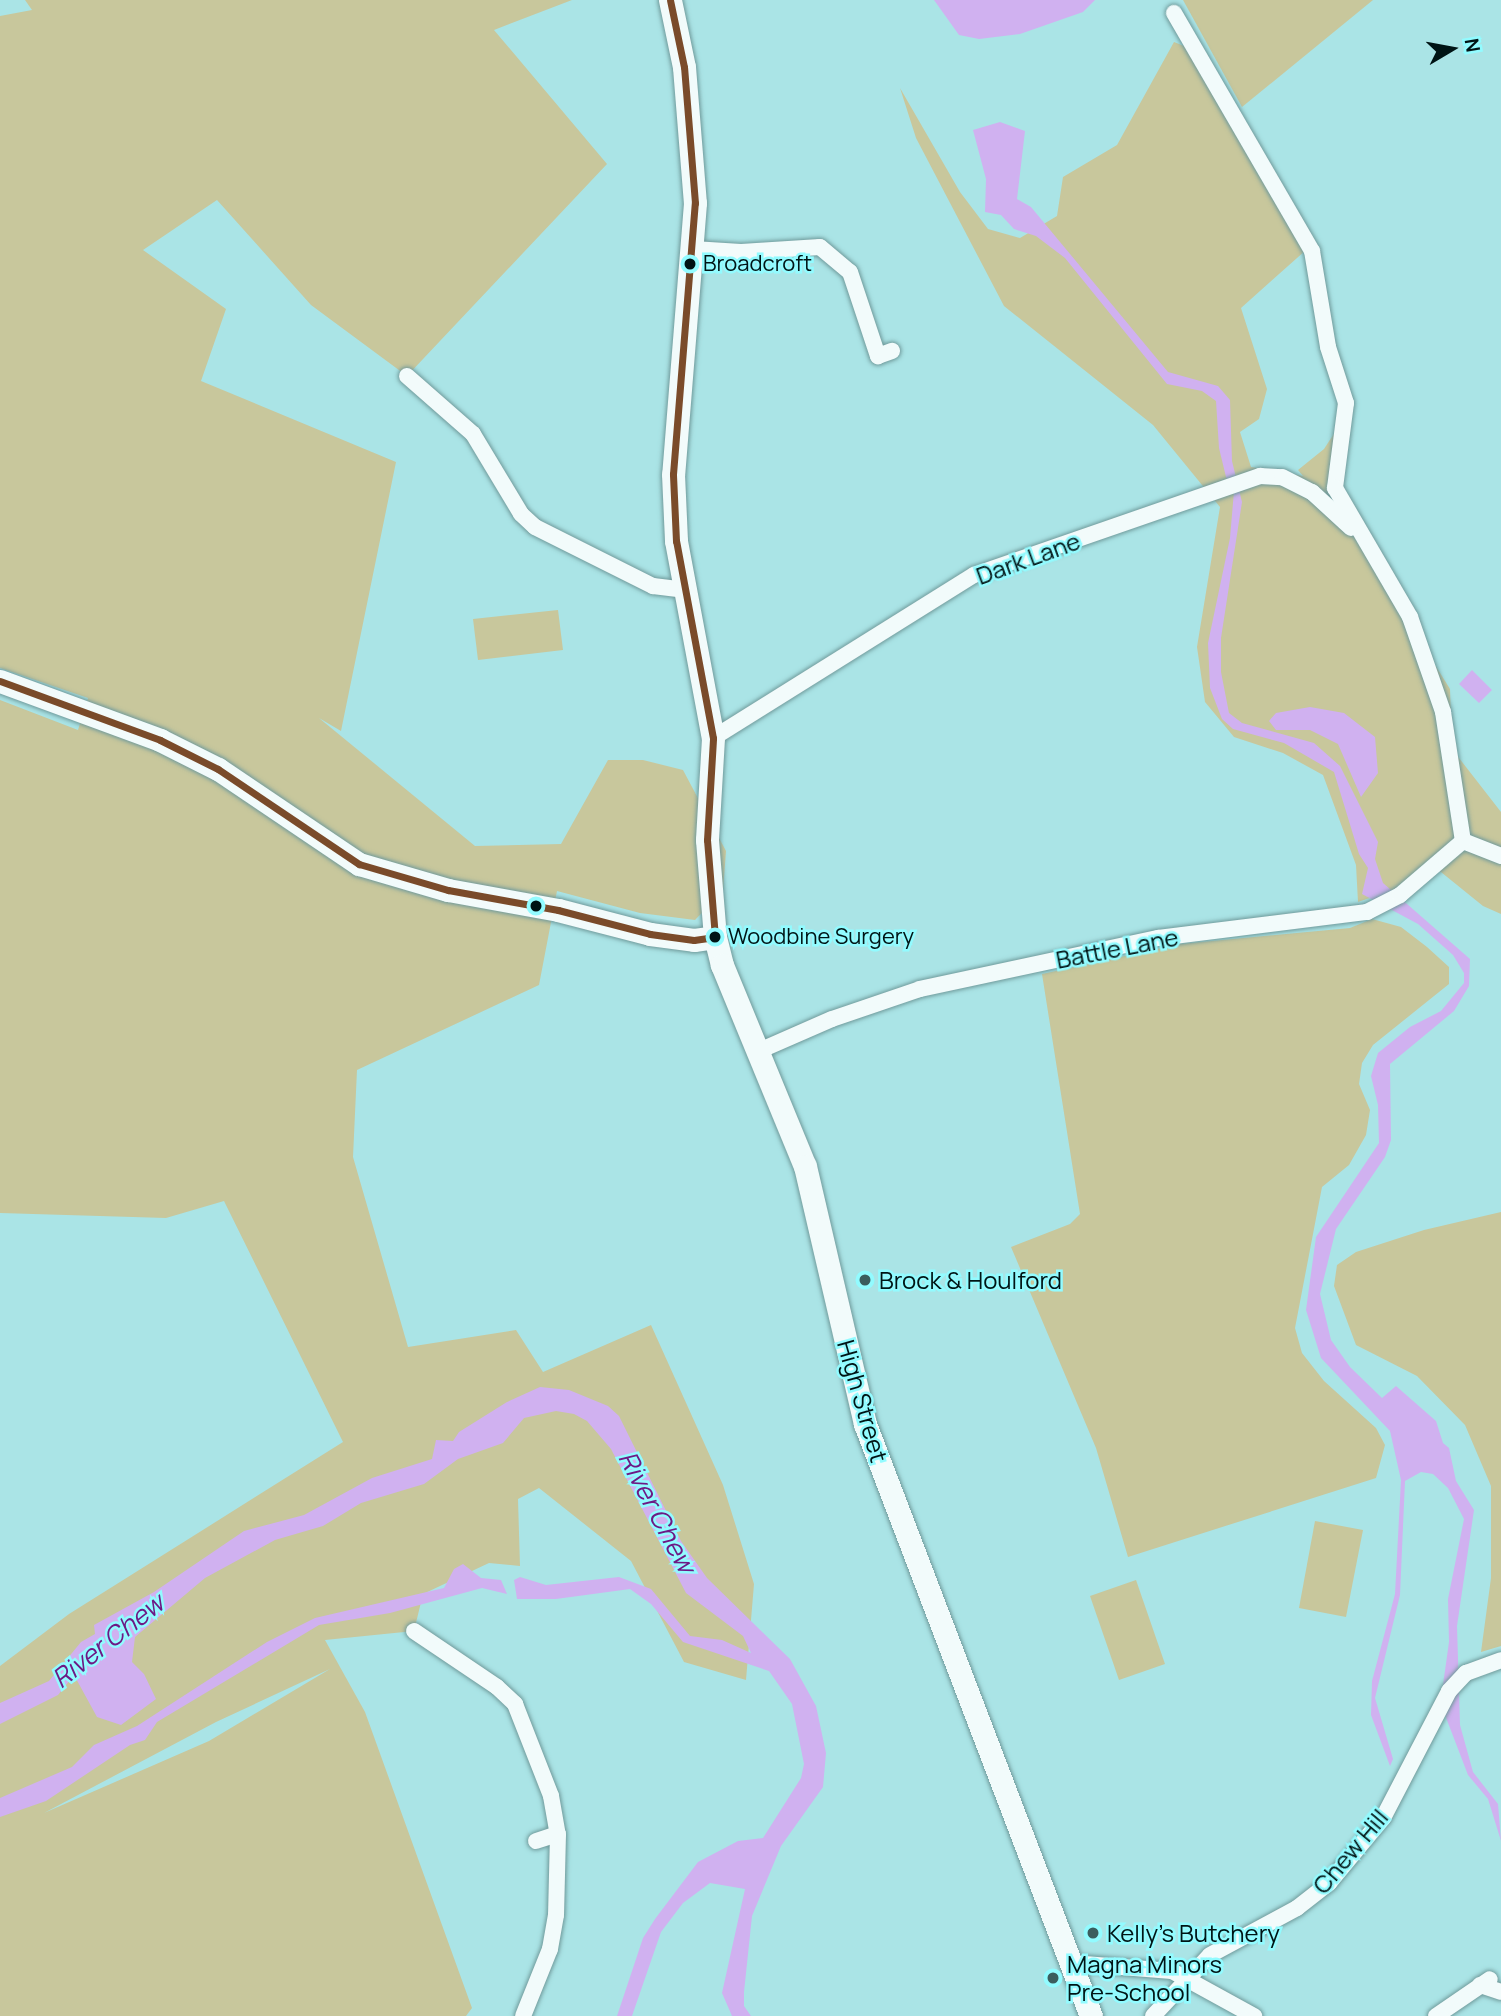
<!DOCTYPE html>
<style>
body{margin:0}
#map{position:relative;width:1501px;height:2016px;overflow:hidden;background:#aae4e6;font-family:Manrope,sans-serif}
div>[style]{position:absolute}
.green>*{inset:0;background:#c8c79c}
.water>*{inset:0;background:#d0b1f0}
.roads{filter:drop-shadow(0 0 2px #709a9b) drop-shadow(0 0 2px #709a9b)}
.street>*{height:16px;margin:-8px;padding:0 8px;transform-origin:8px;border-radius:8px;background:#f2fbfb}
.secondary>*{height:23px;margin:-11.5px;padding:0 11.5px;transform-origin:11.5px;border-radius:11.5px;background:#f2fbfb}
.bus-1>*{height:7px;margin:-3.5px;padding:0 3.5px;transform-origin:3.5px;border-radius:3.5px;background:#7a4b2a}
.dots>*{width:19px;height:19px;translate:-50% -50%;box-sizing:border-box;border:4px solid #92fbff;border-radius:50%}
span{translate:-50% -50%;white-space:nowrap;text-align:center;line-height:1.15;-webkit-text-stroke:5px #92fbff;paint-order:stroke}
.bus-label{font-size:22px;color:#001415}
.left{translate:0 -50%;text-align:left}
.street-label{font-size:24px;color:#001415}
.poi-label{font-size:24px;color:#001415}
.water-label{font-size:26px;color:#6e1984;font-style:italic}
.north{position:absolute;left:1417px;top:14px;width:70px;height:70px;-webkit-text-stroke:5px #92fbff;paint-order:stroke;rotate:80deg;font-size:19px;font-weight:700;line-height:28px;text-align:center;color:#001415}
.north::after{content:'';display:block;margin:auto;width:24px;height:32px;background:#001415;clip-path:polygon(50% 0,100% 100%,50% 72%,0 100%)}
</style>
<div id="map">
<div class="green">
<i style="clip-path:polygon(evenodd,25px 0,572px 0,494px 30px,607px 164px,407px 376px,311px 305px,217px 200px,143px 250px,226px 309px,201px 381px,396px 462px,341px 731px,319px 718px,475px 846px,561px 844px,608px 760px,643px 760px,683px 770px,726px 851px,723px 891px,695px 920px,640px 913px,557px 891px,539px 985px,357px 1070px,353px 1157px,408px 1347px,516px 1330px,543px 1372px,651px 1325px,723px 1485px,754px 1584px,746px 1680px,684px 1662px,631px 1561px,539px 1488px,518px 1499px,520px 1566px,489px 1563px,423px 1594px,414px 1631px,325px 1640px,365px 1712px,472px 2008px,466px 2016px,0 2016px,0 1666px,69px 1614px,343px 1442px,224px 1201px,166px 1218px,0 1213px,0 700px,78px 730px,88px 698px,0 668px,0 16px,32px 10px,25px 0,330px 1669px,209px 1741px,44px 1813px,216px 1722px,330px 1669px)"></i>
<i style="clip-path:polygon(1183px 0,1373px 0,1242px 107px)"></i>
<i style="clip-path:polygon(1174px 42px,1189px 48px,1306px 250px,1241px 308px,1267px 389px,1259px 419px,1240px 432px,1251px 467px,1303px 476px,1298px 470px,1324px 449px,1337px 429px,1341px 513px,1450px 689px,1452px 749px,1501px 812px,1501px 914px,1483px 906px,1436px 868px,1399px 888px,1358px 902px,1356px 865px,1323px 775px,1283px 753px,1234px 737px,1205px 702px,1197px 647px,1220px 507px,1153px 425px,1004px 306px,916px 138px,900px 88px,960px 192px,988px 229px,1020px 238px,1057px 216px,1063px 177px,1117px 145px)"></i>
<i style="clip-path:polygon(558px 610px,563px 650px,478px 660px,473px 619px)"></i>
<i style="clip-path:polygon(1372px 919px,1401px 927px,1427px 947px,1449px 967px,1449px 984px,1373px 1045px,1362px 1063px,1359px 1084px,1370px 1110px,1366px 1135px,1349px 1165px,1322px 1187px,1295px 1328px,1302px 1353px,1324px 1381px,1376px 1428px,1385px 1445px,1376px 1478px,1128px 1557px,1096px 1448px,1011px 1247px,1070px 1224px,1080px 1214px,1042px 974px,1180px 944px,1350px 928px)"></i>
<i style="clip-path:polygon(1501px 1212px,1501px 1646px,1481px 1652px,1491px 1578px,1491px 1486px,1465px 1425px,1417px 1376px,1356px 1345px,1334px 1286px,1337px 1265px,1356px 1252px,1424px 1230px)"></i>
<i style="clip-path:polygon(1315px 1521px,1363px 1530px,1346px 1617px,1299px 1608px)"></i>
<i style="clip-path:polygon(1136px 1580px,1165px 1664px,1119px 1680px,1090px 1596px)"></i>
</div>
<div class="water">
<i style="clip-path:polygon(934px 0,1095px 0,1083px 12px,1020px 34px,979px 39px,959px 35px)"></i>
<i style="clip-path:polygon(1000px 122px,1025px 131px,1017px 199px,1031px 207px,1168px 372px,1218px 386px,1230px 400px,1232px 461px,1242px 502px,1221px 638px,1221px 672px,1229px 713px,1242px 723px,1314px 743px,1340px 766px,1378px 842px,1375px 859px,1383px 883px,1470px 959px,1469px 986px,1454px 1011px,1390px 1064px,1391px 1140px,1385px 1157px,1336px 1229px,1320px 1294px,1331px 1340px,1350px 1367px,1382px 1398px,1396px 1386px,1436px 1421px,1443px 1443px,1449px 1448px,1456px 1481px,1474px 1510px,1457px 1626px,1460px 1725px,1473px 1772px,1498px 1804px,1501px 1841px,1488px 1799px,1468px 1775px,1445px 1715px,1442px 1692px,1449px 1642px,1448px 1599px,1464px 1519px,1448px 1488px,1433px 1474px,1421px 1472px,1405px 1481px,1400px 1595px,1375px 1698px,1393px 1759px,1390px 1766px,1371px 1715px,1372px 1681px,1395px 1594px,1401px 1480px,1390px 1431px,1321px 1358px,1306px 1310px,1316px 1237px,1379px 1143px,1378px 1105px,1371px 1076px,1378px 1053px,1410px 1027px,1441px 1011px,1464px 983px,1464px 973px,1453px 955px,1418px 924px,1362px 894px,1368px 868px,1359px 854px,1334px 772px,1284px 743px,1233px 729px,1222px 719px,1210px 688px,1208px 643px,1230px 538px,1234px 491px,1226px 477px,1219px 448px,1216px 401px,1202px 391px,1167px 384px,1065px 258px,1036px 236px,1014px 229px,1001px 215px,985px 212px,986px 179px,973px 130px)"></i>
<i style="clip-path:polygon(1472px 670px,1492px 690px,1479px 703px,1459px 684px)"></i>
<i style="clip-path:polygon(1310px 707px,1344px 713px,1375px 737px,1378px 773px,1361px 797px,1338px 744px,1310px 730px,1276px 730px,1269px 721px,1276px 713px)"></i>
<i style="clip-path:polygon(540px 1387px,569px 1390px,608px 1406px,619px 1416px,681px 1541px,707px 1578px,790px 1659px,816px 1706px,826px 1753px,823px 1787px,781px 1846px,752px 1916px,744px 1992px,744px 2006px,751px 2016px,732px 2016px,722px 1993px,745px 1889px,710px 1883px,683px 1903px,661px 1932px,632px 2016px,617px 2016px,643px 1938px,655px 1919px,698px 1862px,738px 1841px,763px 1838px,801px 1778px,804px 1764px,792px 1704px,769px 1671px,683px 1642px,651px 1604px,630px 1589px,556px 1599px,517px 1599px,514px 1580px,520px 1577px,546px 1585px,619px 1577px,651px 1589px,690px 1636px,722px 1640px,751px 1653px,743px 1636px,686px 1593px,611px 1449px,587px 1421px,574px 1414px,556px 1411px,524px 1418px,503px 1443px,458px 1459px,424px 1484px,361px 1503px,323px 1526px,275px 1540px,205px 1578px,135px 1637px,132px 1662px,144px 1674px,156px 1699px,121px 1725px,97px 1717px,74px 1675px,58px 1695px,0 1724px,0 1703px,49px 1681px,81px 1642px,95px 1634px,94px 1625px,154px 1592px,244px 1531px,304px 1515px,372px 1478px,432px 1459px,436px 1440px,453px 1441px,459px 1432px,507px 1402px)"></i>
<i style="clip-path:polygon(463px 1564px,481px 1578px,501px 1580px,507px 1594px,482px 1588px,390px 1613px,319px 1625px,157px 1722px,145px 1740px,130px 1745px,46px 1801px,0 1817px,0 1798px,72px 1767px,94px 1745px,137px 1726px,267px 1642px,315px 1618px,444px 1588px,454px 1569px)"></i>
</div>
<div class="roads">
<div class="street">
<i style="left:1174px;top:13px;width:275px;rotate:59.9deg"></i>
<i style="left:1312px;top:251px;width:97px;rotate:80.5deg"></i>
<i style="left:1328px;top:347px;width:59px;rotate:72.2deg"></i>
<i style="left:1346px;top:403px;width:86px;rotate:97.4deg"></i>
<i style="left:1335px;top:488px;width:149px;rotate:59.8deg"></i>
<i style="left:1410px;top:617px;width:101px;rotate:70.8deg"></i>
<i style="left:1443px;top:712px;width:131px;rotate:81.2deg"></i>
<i style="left:693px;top:249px;width:48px;rotate:3.6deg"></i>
<i style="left:741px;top:252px;width:79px;rotate:-3.6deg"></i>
<i style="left:820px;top:247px;width:39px;rotate:40deg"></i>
<i style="left:850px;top:272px;width:89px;rotate:71.6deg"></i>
<i style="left:878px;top:356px;width:15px;rotate:-20deg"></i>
<i style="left:407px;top:376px;width:88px;rotate:41.3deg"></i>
<i style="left:473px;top:434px;width:93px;rotate:59deg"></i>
<i style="left:521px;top:514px;width:19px;rotate:43deg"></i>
<i style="left:535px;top:527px;width:132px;rotate:26.6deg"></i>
<i style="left:653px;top:586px;width:31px;rotate:7deg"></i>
<i style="left:713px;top:738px;width:308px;rotate:-32deg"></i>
<i style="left:974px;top:575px;width:303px;rotate:-19.1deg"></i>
<i style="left:1260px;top:476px;width:22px;rotate:3deg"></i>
<i style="left:1282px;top:477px;width:34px;rotate:27deg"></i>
<i style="left:1312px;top:492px;width:53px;rotate:42.7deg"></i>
<i style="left:1463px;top:841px;width:41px;rotate:21.5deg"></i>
<i style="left:761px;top:1050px;width:77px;rotate:-23.6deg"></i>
<i style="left:832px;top:1019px;width:93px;rotate:-18.8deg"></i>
<i style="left:920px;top:989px;width:243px;rotate:-12.1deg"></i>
<i style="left:1158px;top:938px;width:211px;rotate:-7.1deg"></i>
<i style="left:1367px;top:912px;width:37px;rotate:-27deg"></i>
<i style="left:1400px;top:895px;width:83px;rotate:-40.6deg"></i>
<i style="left:414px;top:1631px;width:100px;rotate:34deg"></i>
<i style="left:497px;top:1687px;width:25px;rotate:43deg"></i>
<i style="left:515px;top:1704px;width:99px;rotate:68.6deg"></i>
<i style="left:551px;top:1796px;width:39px;rotate:80deg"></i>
<i style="left:558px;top:1834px;width:81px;rotate:91.4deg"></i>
<i style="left:556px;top:1915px;width:35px;rotate:100deg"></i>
<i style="left:550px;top:1949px;width:72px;rotate:111.9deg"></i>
<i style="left:536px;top:1841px;width:23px;rotate:-18deg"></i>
<i style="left:1072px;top:1963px;width:100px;rotate:4.6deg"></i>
<i style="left:1172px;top:1971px;width:94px;rotate:28.8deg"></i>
<i style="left:1480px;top:1985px;width:22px;rotate:18deg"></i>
<i style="left:1153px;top:2016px;width:83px;rotate:-46.9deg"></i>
<i style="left:1210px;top:1955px;width:99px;rotate:-28.4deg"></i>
<i style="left:1297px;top:1908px;width:41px;rotate:-38deg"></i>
<i style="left:1329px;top:1883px;width:85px;rotate:-50.3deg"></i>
<i style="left:1383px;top:1818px;width:143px;rotate:-62.5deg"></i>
<i style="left:1449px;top:1691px;width:25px;rotate:-47deg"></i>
<i style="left:1466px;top:1673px;width:37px;rotate:-20deg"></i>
<i style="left:1436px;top:2016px;width:65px;rotate:-34.4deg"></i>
</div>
<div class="secondary">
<i style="left:670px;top:0;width:68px;rotate:78.2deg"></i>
<i style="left:684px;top:67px;width:136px;rotate:85.4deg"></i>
<i style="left:695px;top:203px;width:272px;rotate:94.6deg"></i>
<i style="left:673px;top:474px;width:67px;rotate:87.4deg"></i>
<i style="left:676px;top:541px;width:200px;rotate:79.4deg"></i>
<i style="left:713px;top:738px;width:102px;rotate:93.4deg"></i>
<i style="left:707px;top:840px;width:97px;rotate:85.3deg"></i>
<i style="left:715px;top:937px;width:29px;rotate:76deg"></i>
<i style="left:722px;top:965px;width:217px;rotate:67.6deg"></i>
<i style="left:805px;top:1166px;width:265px;rotate:76.9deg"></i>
<i style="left:865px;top:1424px;width:634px;rotate:69.11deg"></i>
<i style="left:0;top:681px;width:171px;rotate:20.2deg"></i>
<i style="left:160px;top:740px;width:65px;rotate:26.6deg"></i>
<i style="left:218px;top:769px;width:170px;rotate:34deg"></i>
<i style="left:359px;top:864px;width:93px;rotate:16.3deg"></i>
<i style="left:448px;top:890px;width:112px;rotate:10.3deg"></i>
<i style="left:558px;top:910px;width:95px;rotate:14.6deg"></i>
<i style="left:650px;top:934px;width:44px;rotate:7.8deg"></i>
<i style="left:694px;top:940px;width:21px;rotate:-8deg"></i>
</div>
</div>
<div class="bus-1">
<i style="left:0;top:681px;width:171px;rotate:20.2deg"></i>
<i style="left:160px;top:740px;width:65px;rotate:26.6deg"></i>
<i style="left:218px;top:769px;width:170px;rotate:34deg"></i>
<i style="left:359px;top:864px;width:93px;rotate:16.3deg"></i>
<i style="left:448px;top:890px;width:112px;rotate:10.3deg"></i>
<i style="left:558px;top:910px;width:95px;rotate:14.6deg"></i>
<i style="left:650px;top:934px;width:44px;rotate:7.8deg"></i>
<i style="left:694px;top:940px;width:21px;rotate:-8deg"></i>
<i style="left:715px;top:937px;width:97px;rotate:-94.7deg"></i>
<i style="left:707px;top:840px;width:102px;rotate:-86.6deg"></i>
<i style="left:713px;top:738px;width:200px;rotate:-100.6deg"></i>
<i style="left:676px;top:541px;width:67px;rotate:-92.6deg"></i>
<i style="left:673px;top:474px;width:272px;rotate:-85.4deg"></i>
<i style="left:695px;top:203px;width:136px;rotate:-94.6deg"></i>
<i style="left:684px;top:67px;width:68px;rotate:-101.8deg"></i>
</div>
<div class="dots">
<i style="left:690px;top:264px;background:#001415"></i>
<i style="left:536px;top:906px;background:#001415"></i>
<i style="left:715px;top:937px;background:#001415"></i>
<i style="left:865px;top:1280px;background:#3b5d5e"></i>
<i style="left:1093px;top:1933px;background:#3b5d5e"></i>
<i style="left:1053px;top:1978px;background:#3b5d5e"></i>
</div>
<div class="bus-label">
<span class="left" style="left:703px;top:264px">Broadcroft</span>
<span class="left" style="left:728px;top:937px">Woodbine Surgery</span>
</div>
<div class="street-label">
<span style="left:1028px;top:558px;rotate:-20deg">Dark Lane</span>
<span style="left:1117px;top:948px;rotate:-11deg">Battle Lane</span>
<span style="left:863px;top:1401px;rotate:74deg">High Street</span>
<span style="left:1350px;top:1851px;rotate:-50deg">Chew Hill</span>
</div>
<div class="poi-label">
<span class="left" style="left:879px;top:1280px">Brock &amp; Houlford</span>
<span class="left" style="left:1107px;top:1933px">Kelly's Butchery</span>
<span class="left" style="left:1067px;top:1978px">Magna Minors<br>Pre-School</span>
</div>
<div class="water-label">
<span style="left:657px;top:1512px;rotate:62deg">River Chew</span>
<span style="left:108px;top:1641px;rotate:-38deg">River Chew</span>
</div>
<div class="north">N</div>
</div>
